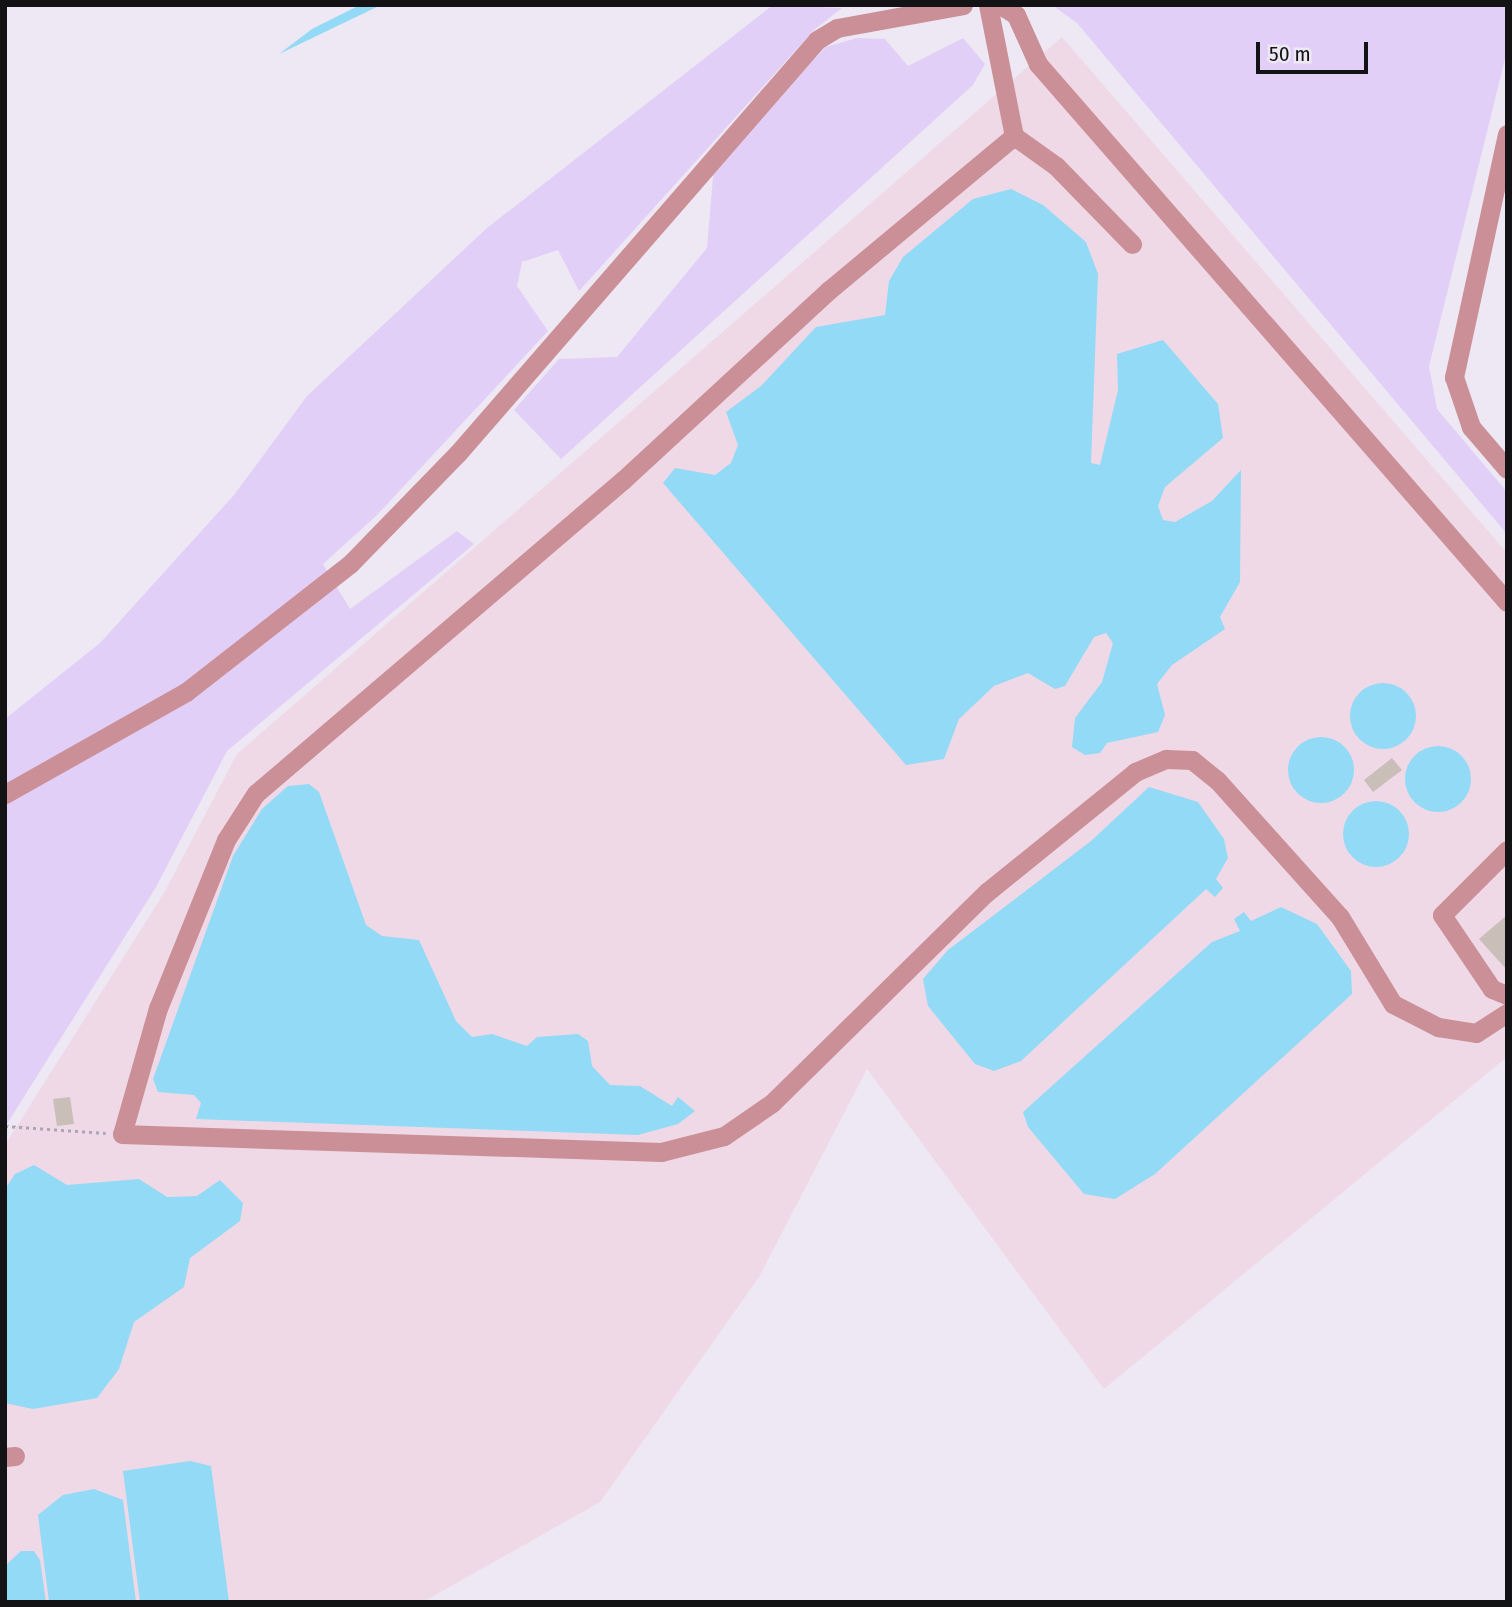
<!DOCTYPE html>
<style>
body{margin:0}
#map{position:relative;width:1512px;height:1607px;overflow:hidden;background:#ede8f3;font-family:"Fira Sans Condensed",sans-serif}
div>[style]{position:absolute}
.industrial>*{inset:0;background:#efd9e7}
.green>*{inset:0;background:#e2cff7}
.water>*{inset:0;background:#92daf6}
.round{border-radius:50%}
.building>*{inset:0;background:#c9beb8}
.path>*{height:2.5px;margin-top:-1.25px;transform-origin:0;background:repeating-linear-gradient(90deg,#aba7b0 0 3.5px,transparent 0 7px)}
.minor>*{height:19px;margin:-9.5px;padding:0 9.5px;transform-origin:9.5px;border-radius:9.5px;background:#cb9097}
span{translate:-50% -50%;white-space:nowrap;text-align:center;line-height:1.15;-webkit-text-stroke:6px #ede8f3;paint-order:stroke}
.frame{position:absolute;inset:0;border:7px solid #131215;pointer-events:none}
.scale{position:absolute;left:1256px;top:42px;width:112px;height:32px;box-sizing:border-box;border:4px solid #131215;border-top:0;padding-left:9px;font-size:21px;line-height:24px;white-space:nowrap;color:#131215;-webkit-text-stroke:5px #ede8f3;paint-order:stroke}
</style>
<div id="map">
<div class="industrial">
<i style="clip-path:polygon(1062px 37px,1507px 553px,1507px 1057px,1104px 1389px,867px 1069px,759px 1277px,600px 1502px,423px 1602px,5px 1602px,5px 1145px,164px 893px,237px 754px)"></i>
</div>
<div class="green">
<i style="clip-path:polygon(773px 5px,842px 8px,814px 30px,579px 291px,558px 250px,522px 262px,517px 286px,548px 331px,377px 515px,323px 564px,350px 609px,457px 531px,474px 544px,227px 751px,156px 887px,5px 1127px,5px 719px,100px 643px,234px 495px,307px 396px,487px 228px)"></i>
<i style="clip-path:polygon(1052px 5px,1507px 5px,1507px 51px,1429px 366px,1437px 409px,1507px 492px,1507px 534px,1077px 23px)"></i>
<i style="clip-path:polygon(857px 38px,885px 39px,908px 66px,963px 38px,985px 64px,973px 85px,561px 459px,514px 410px,559px 359px,617px 357px,707px 248px,714px 165px,826px 47px)"></i>
</div>
<div class="water">
<i style="clip-path:polygon(360px 5px,381px 5px,279px 54px,312px 29px)"></i>
<i style="clip-path:polygon(1011px 189px,1043px 205px,1086px 242px,1098px 274px,1091px 463px,1100px 465px,1118px 390px,1117px 354px,1163px 340px,1218px 404px,1223px 438px,1165px 487px,1158px 506px,1163px 520px,1175px 522px,1212px 501px,1241px 470px,1240px 582px,1220px 617px,1225px 629px,1172px 665px,1157px 684px,1165px 715px,1158px 732px,1107px 743px,1100px 753px,1085px 755px,1072px 747px,1075px 718px,1102px 682px,1113px 643px,1106px 633px,1094px 637px,1065px 686px,1055px 689px,1028px 673px,994px 686px,959px 719px,944px 759px,906px 765px,663px 483px,675px 468px,715px 475px,731px 463px,738px 445px,726px 412px,761px 386px,816px 327px,885px 315px,889px 281px,903px 257px,973px 199px)"></i>
<i class="round" style="left:1350px;top:683px;width:66px;height:66px"></i>
<i class="round" style="left:1288px;top:737px;width:66px;height:66px"></i>
<i class="round" style="left:1405px;top:746px;width:66px;height:66px"></i>
<i style="clip-path:polygon(309px 784px,319px 792px,366px 925px,382px 936px,419px 940px,456px 1021px,472px 1037px,492px 1034px,527px 1046px,537px 1037px,578px 1034px,588px 1041px,592px 1066px,610px 1085px,640px 1086px,672px 1106px,678px 1097px,695px 1111px,678px 1124px,638px 1135px,196px 1119px,201px 1103px,194px 1095px,158px 1092px,153px 1079px,233px 856px,262px 809px,288px 786px)"></i>
<i style="clip-path:polygon(1149px 787px,1198px 802px,1224px 839px,1228px 858px,1216px 879px,1223px 888px,1215px 897px,1206px 889px,1021px 1061px,994px 1071px,975px 1064px,928px 1006px,923px 979px,948px 950px,1091px 841px)"></i>
<i class="round" style="left:1343px;top:801px;width:66px;height:66px"></i>
<i style="clip-path:polygon(1281px 907px,1317px 924px,1351px 971px,1352px 994px,1155px 1174px,1115px 1199px,1084px 1194px,1028px 1127px,1023px 1112px,1212px 942px,1240px 931px,1234px 919px,1244px 912px,1251px 921px)"></i>
<i style="clip-path:polygon(34px 1165px,67px 1185px,139px 1179px,167px 1197px,197px 1196px,220px 1180px,243px 1203px,240px 1221px,190px 1258px,184px 1287px,134px 1322px,119px 1369px,97px 1398px,33px 1409px,5px 1403px,5px 1189px,15px 1174px)"></i>
<i style="clip-path:polygon(190px 1461px,211px 1466px,229px 1602px,140px 1602px,123px 1471px)"></i>
<i style="clip-path:polygon(94px 1489px,123px 1500px,136px 1602px,49px 1602px,38px 1515px,63px 1495px)"></i>
<i style="clip-path:polygon(21px 1551px,34px 1551px,40px 1560px,46px 1602px,5px 1602px,5px 1566px)"></i>
</div>
<div class="building">
<i style="clip-path:polygon(1392px 758px,1402px 770px,1373px 792px,1364px 780px)"></i>
<i style="clip-path:polygon(1507px 915px,1507px 970px,1479px 939px)"></i>
<i style="clip-path:polygon(70px 1097px,74px 1124px,57px 1126px,53px 1099px)"></i>
</div>
<div class="path">
<i style="left:5px;top:1126px;width:101px;rotate:4deg"></i>
</div>
<div class="minor">
<i style="left:988px;top:5px;width:134px;rotate:78.8deg"></i>
<i style="left:1014px;top:136px;width:52px;rotate:35.5deg"></i>
<i style="left:1056px;top:166px;width:109px;rotate:45.7deg"></i>
<i style="left:1000px;top:5px;width:19px;rotate:32deg"></i>
<i style="left:1016px;top:15px;width:54px;rotate:65.8deg"></i>
<i style="left:1038px;top:64px;width:714px;rotate:48.92deg"></i>
<i style="left:1507px;top:134px;width:249px;rotate:102.3deg"></i>
<i style="left:1454px;top:377px;width:53px;rotate:71.2deg"></i>
<i style="left:1471px;top:427px;width:55px;rotate:49.4deg"></i>
<i style="left:1014px;top:136px;width:241px;rotate:140.2deg"></i>
<i style="left:829px;top:290px;width:280px;rotate:137.3deg"></i>
<i style="left:623px;top:480px;width:482px;rotate:139.5deg"></i>
<i style="left:256px;top:793px;width:56px;rotate:122.6deg"></i>
<i style="left:226px;top:840px;width:181px;rotate:112deg"></i>
<i style="left:158px;top:1008px;width:131px;rotate:105.9deg"></i>
<i style="left:122px;top:1134px;width:539px;rotate:1.91deg"></i>
<i style="left:661px;top:1152px;width:65px;rotate:-14.3deg"></i>
<i style="left:724px;top:1136px;width:58px;rotate:-34.5deg"></i>
<i style="left:772px;top:1103px;width:301px;rotate:-44.5deg"></i>
<i style="left:987px;top:892px;width:191px;rotate:-39deg"></i>
<i style="left:1135px;top:772px;width:34px;rotate:-23deg"></i>
<i style="left:1166px;top:759px;width:26px;rotate:2deg"></i>
<i style="left:1192px;top:760px;width:32px;rotate:39deg"></i>
<i style="left:1217px;top:780px;width:184px;rotate:48.1deg"></i>
<i style="left:1340px;top:917px;width:102px;rotate:58.7deg"></i>
<i style="left:1393px;top:1004px;width:51px;rotate:27.1deg"></i>
<i style="left:1438px;top:1027px;width:38px;rotate:9deg"></i>
<i style="left:1476px;top:1033px;width:37px;rotate:-33deg"></i>
<i style="left:5px;top:794px;width:208px;rotate:-29.4deg"></i>
<i style="left:186px;top:692px;width:208px;rotate:-38deg"></i>
<i style="left:350px;top:564px;width:155px;rotate:-45.8deg"></i>
<i style="left:458px;top:453px;width:547px;rotate:-49deg"></i>
<i style="left:817px;top:40px;width:23px;rotate:-31deg"></i>
<i style="left:837px;top:28px;width:128px;rotate:-10.3deg"></i>
<i style="left:1507px;top:850px;width:92px;rotate:135deg"></i>
<i style="left:1442px;top:915px;width:89px;rotate:56deg"></i>
<i style="left:1492px;top:989px;width:16px;rotate:22deg"></i>
<i style="left:5px;top:1457px;width:10px;rotate:-6deg"></i>
</div>
<div class="frame"></div>
<div class="scale">50 m</div>
</div>
